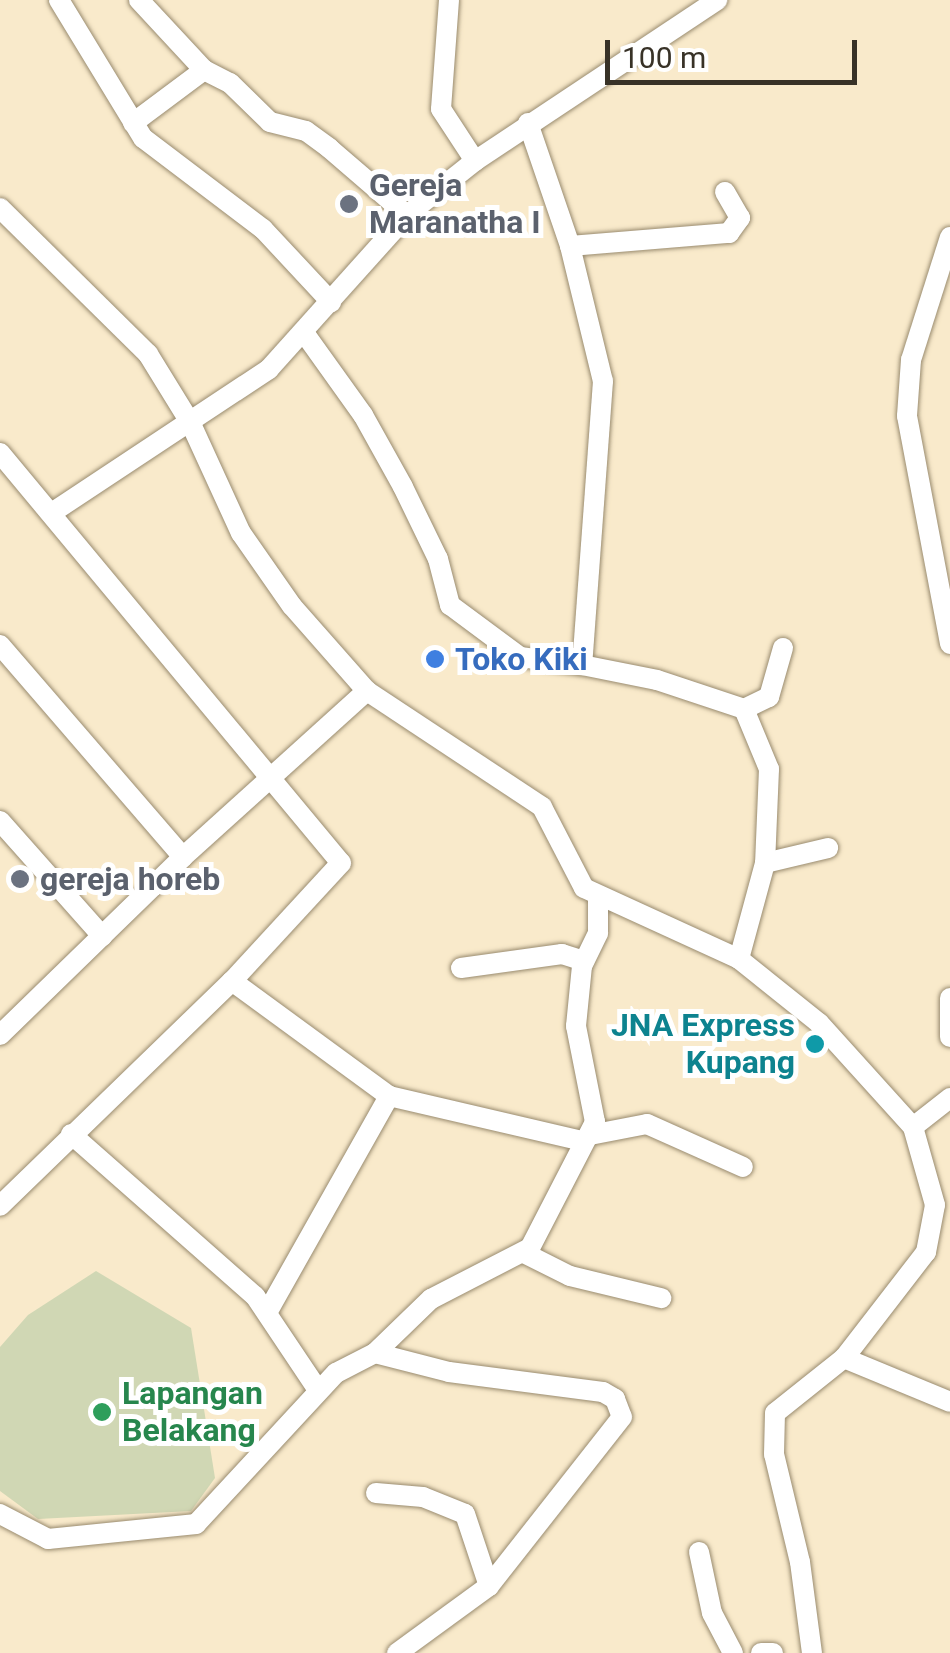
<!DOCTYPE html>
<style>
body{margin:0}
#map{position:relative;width:950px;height:1653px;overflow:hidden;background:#f9eacb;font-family:Roboto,sans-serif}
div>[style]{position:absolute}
.green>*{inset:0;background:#d0d7b4}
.roads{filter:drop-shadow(0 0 2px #998b6f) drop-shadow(0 0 2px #998b6f)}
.minor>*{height:20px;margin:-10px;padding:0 10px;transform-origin:10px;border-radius:10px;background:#fff}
.dots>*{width:28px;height:28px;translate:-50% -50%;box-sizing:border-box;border:5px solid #fff;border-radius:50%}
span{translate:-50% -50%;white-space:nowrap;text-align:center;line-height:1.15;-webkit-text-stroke:10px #fff;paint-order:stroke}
.worship-label{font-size:32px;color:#5b616d;font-weight:700}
.left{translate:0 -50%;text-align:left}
.shop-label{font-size:32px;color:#366cbe;font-weight:700}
.culture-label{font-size:32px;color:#0d838f;font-weight:700}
.right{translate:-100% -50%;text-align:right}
.leisure-label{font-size:32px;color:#27864d;font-weight:700}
.scale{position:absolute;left:605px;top:40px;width:252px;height:45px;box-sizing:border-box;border:5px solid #383227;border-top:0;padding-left:12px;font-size:30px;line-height:35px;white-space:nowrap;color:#383227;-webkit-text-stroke:8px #fff;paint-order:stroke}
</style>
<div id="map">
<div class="green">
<i style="clip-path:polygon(96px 1271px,191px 1328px,215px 1478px,191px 1511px,38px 1519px,0 1491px,0 1347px,28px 1315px)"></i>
</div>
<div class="roads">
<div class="minor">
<i style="left:59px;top:0;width:162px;rotate:58.7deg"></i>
<i style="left:143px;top:138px;width:151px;rotate:37.2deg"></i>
<i style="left:263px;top:229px;width:100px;rotate:47deg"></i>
<i style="left:139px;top:0;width:96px;rotate:47.1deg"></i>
<i style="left:449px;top:0;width:109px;rotate:94.2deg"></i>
<i style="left:441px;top:109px;width:62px;rotate:56.8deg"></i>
<i style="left:133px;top:123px;width:89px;rotate:-36.7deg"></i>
<i style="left:204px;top:70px;width:29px;rotate:27deg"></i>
<i style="left:230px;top:83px;width:56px;rotate:44.3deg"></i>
<i style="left:270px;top:122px;width:37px;rotate:14deg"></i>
<i style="left:306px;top:131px;width:29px;rotate:36deg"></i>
<i style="left:329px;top:148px;width:103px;rotate:40.7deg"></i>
<i style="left:528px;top:123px;width:130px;rotate:71.1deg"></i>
<i style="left:570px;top:246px;width:139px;rotate:76.3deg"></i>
<i style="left:603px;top:381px;width:285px;rotate:94.2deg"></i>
<i style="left:582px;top:665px;width:76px;rotate:11.3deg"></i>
<i style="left:657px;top:680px;width:92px;rotate:18.4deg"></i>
<i style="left:744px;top:709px;width:28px;rotate:-26deg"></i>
<i style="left:769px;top:697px;width:51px;rotate:-74.1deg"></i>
<i style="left:0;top:208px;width:208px;rotate:44.6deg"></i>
<i style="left:148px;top:354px;width:82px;rotate:58.4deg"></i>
<i style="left:191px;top:424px;width:120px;rotate:65.4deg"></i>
<i style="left:241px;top:533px;width:89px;rotate:55.1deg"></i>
<i style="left:292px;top:606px;width:113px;rotate:48.6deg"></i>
<i style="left:367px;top:691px;width:210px;rotate:33.5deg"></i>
<i style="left:542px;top:807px;width:91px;rotate:62.6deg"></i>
<i style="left:584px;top:888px;width:170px;rotate:24.6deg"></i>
<i style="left:739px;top:959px;width:102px;rotate:38.7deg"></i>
<i style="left:819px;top:1023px;width:140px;rotate:47.9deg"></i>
<i style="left:913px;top:1127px;width:81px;rotate:74.2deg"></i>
<i style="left:935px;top:1205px;width:48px;rotate:100.8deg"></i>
<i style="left:926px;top:1252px;width:134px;rotate:127.7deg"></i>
<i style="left:844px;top:1358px;width:88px;rotate:141.4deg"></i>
<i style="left:775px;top:1413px;width:41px;rotate:91.4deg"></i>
<i style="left:774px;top:1454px;width:111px;rotate:76.5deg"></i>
<i style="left:800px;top:1562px;width:92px;rotate:82.5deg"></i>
<i style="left:950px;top:237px;width:129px;rotate:107.6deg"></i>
<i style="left:911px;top:360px;width:56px;rotate:94.1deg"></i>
<i style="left:907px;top:416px;width:232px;rotate:79.3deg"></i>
<i style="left:570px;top:246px;width:160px;rotate:-4.7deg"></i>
<i style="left:729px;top:233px;width:19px;rotate:-54deg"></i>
<i style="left:740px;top:218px;width:30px;rotate:-120deg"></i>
<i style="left:305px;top:334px;width:100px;rotate:54.4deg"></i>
<i style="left:363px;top:415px;width:82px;rotate:60.9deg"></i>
<i style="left:403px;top:487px;width:80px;rotate:64.1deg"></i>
<i style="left:438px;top:559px;width:48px;rotate:75.4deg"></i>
<i style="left:450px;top:605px;width:87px;rotate:36.6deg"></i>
<i style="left:520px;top:657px;width:63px;rotate:7.4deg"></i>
<i style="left:0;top:453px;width:533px;rotate:50.25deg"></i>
<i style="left:341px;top:863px;width:161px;rotate:132.7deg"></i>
<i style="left:232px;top:981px;width:323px;rotate:135.9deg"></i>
<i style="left:53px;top:512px;width:259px;rotate:-33.5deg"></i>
<i style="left:269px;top:369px;width:207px;rotate:-48.1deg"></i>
<i style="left:407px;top:215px;width:87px;rotate:-38.5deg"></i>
<i style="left:475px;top:161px;width:291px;rotate:-33.6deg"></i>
<i style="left:0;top:645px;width:280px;rotate:49.2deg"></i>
<i style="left:744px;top:709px;width:65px;rotate:67.4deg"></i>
<i style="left:769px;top:769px;width:94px;rotate:92.4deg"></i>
<i style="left:0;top:821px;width:154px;rotate:48.4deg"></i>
<i style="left:739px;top:959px;width:99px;rotate:-74.8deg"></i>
<i style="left:765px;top:863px;width:65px;rotate:-13.4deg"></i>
<i style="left:461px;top:968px;width:102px;rotate:-7.9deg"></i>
<i style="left:562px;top:954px;width:23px;rotate:18deg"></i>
<i style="left:232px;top:981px;width:195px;rotate:36.2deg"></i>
<i style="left:950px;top:998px;width:39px;rotate:90deg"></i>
<i style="left:0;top:1035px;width:255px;rotate:-44.2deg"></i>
<i style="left:183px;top:857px;width:248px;rotate:-42.1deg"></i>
<i style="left:913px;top:1127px;width:47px;rotate:-38.1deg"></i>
<i style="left:71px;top:1134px;width:245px;rotate:41.4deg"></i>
<i style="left:255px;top:1296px;width:113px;rotate:56.2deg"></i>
<i style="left:590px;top:1135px;width:58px;rotate:-10.9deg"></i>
<i style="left:647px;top:1124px;width:105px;rotate:24.1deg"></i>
<i style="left:524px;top:1253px;width:51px;rotate:26.6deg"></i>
<i style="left:570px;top:1276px;width:94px;rotate:13.6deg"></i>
<i style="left:268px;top:1311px;width:247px;rotate:-60.6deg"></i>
<i style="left:389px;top:1096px;width:198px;rotate:13.1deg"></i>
<i style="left:375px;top:1353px;width:76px;rotate:14.4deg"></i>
<i style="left:449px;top:1372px;width:155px;rotate:7.4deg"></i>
<i style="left:603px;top:1392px;width:14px;rotate:30deg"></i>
<i style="left:615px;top:1399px;width:19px;rotate:69deg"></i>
<i style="left:622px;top:1417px;width:215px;rotate:128.2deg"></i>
<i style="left:489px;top:1586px;width:114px;rotate:143.9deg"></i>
<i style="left:844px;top:1358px;width:115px;rotate:22.5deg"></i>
<i style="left:376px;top:1493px;width:47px;rotate:4.9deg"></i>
<i style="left:423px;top:1497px;width:45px;rotate:22deg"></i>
<i style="left:465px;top:1514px;width:76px;rotate:71.6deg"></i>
<i style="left:0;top:1514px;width:54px;rotate:27.5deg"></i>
<i style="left:48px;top:1539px;width:149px;rotate:-5.8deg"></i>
<i style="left:196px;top:1524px;width:206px;rotate:-47.2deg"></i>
<i style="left:336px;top:1373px;width:44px;rotate:-27.1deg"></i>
<i style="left:375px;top:1353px;width:78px;rotate:-44deg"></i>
<i style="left:431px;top:1299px;width:111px;rotate:-27.3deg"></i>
<i style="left:530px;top:1248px;width:142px;rotate:-62.7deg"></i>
<i style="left:595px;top:1122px;width:98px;rotate:-101.2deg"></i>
<i style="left:576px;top:1026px;width:60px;rotate:-84.3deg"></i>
<i style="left:582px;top:966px;width:37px;rotate:-64deg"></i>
<i style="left:598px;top:933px;width:37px;rotate:-90deg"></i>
<i style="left:699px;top:1552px;width:62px;rotate:78deg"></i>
<i style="left:712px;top:1613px;width:45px;rotate:62.3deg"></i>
<i style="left:761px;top:1653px;width:12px"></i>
</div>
</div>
<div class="dots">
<i style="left:349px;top:204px;background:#6b7280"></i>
<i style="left:435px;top:659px;background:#3f7fe0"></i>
<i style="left:20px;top:879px;background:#6b7280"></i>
<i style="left:815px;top:1044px;background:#0f9aa8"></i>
<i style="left:102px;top:1412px;background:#2e9e5b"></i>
</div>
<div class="worship-label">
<span class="left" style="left:369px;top:204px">Gereja<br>Maranatha I</span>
<span class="left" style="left:40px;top:879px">gereja horeb</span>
</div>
<div class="shop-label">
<span class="left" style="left:455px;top:659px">Toko Kiki</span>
</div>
<div class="culture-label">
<span class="right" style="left:795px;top:1044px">JNA Express<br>Kupang</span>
</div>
<div class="leisure-label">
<span class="left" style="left:122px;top:1412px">Lapangan<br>Belakang</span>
</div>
<div class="scale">100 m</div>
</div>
